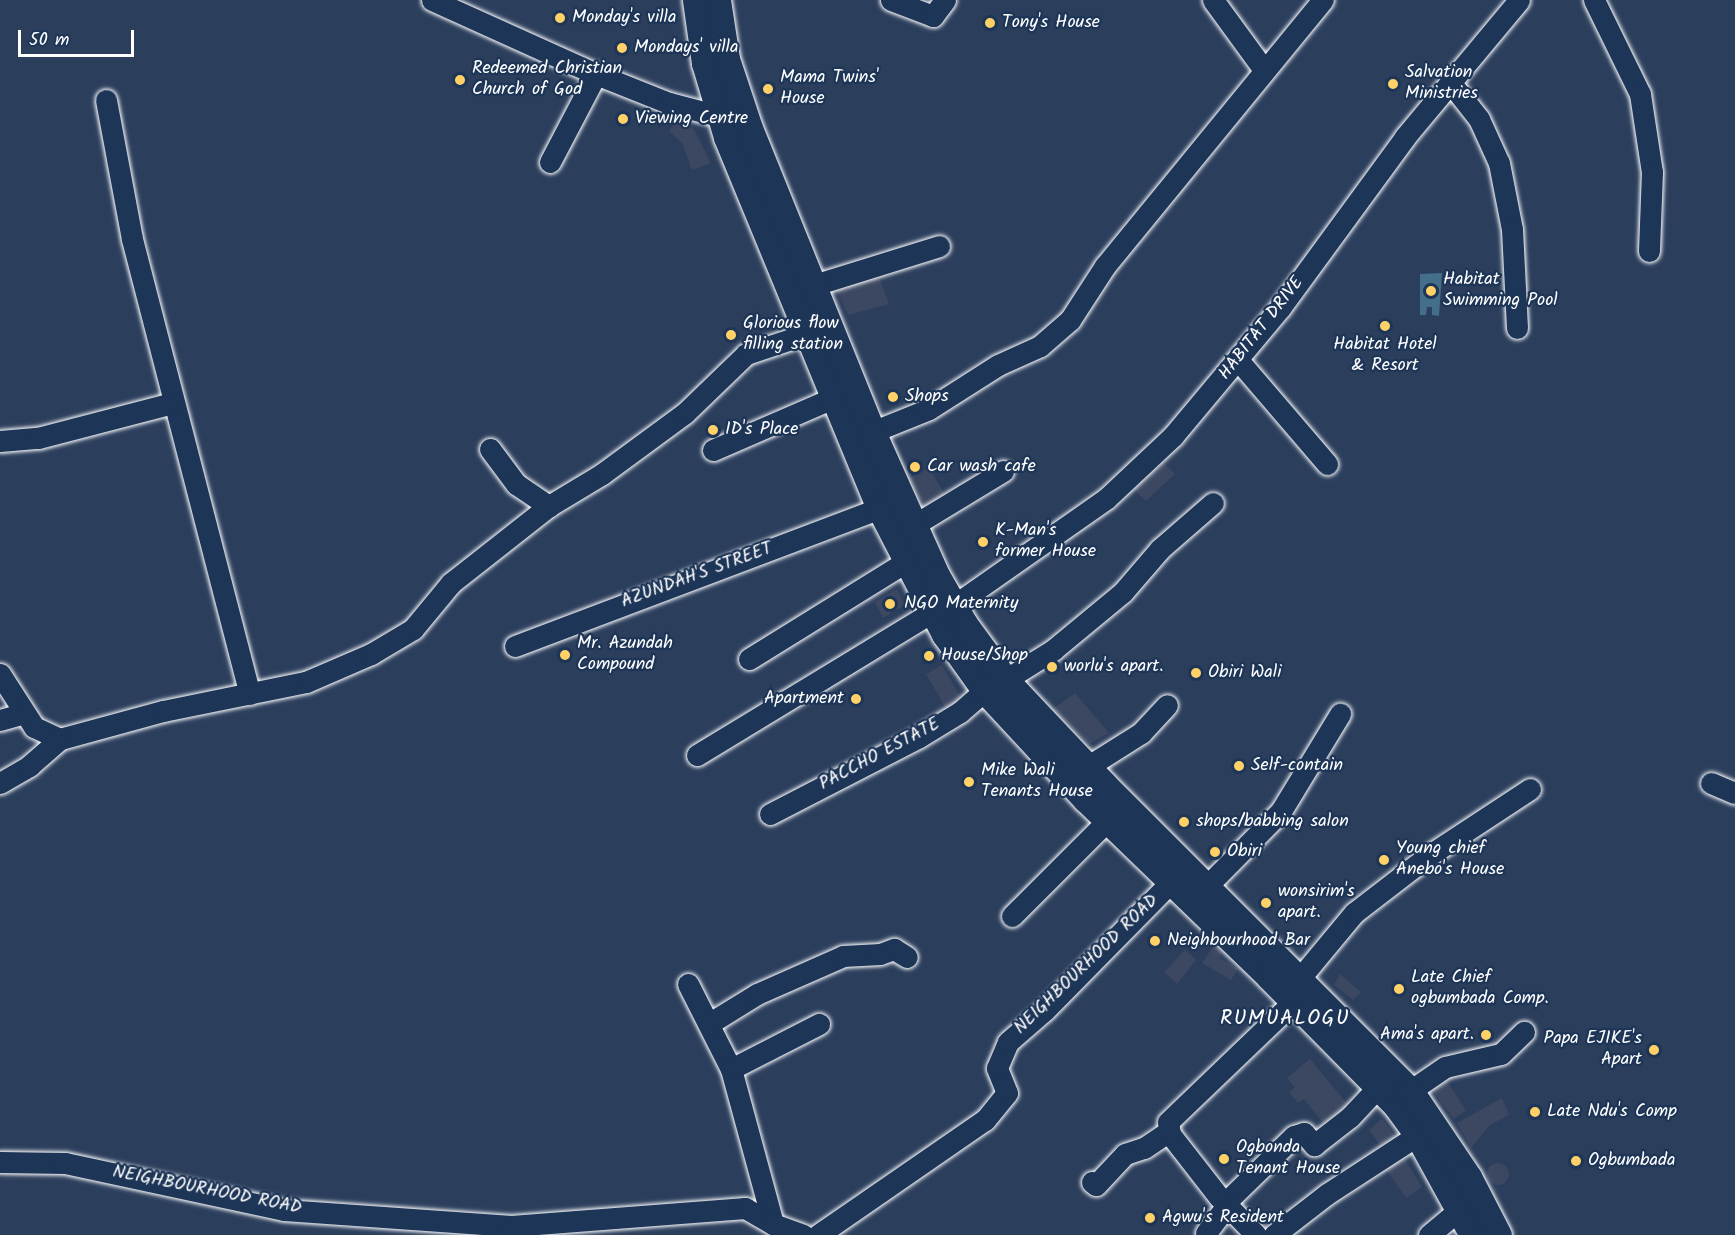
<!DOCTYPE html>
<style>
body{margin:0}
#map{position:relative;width:1735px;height:1235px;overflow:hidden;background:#2b3e5c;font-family:Kalam,sans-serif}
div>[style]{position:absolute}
.built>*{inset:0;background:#3c4862}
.round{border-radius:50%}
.water>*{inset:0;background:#446f8b}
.roads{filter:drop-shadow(0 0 2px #fff) drop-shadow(0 0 2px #fff)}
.minor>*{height:21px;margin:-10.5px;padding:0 10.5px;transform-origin:10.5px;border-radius:10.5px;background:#1d3557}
.major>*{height:27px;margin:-13.5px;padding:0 13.5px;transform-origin:13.5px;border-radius:13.5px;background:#1d3557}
.dots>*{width:16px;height:16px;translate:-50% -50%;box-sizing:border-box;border:3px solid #1d3557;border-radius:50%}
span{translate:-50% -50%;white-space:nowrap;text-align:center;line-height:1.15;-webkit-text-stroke:4.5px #1d3557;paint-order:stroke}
.poi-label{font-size:18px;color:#fff}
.left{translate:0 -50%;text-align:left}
.right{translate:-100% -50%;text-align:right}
.street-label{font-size:18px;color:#fff}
.quarter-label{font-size:21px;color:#fff;letter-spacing:1.5px}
.scale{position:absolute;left:18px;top:30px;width:116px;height:27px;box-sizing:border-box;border:3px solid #fff;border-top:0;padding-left:8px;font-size:18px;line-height:21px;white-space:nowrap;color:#fff;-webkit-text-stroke:4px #1d3557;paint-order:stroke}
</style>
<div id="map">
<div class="built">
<i style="clip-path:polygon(678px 117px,694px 129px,711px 163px,692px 170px,682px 143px,669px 131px)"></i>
<i style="clip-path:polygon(878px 274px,889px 304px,848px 315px,836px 289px)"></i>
<i style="clip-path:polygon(1164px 463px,1175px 474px,1146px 501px,1133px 488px)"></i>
<i style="clip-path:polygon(929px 468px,948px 500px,928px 512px,909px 478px)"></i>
<i style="clip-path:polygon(897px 589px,905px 605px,883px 618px,875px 602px)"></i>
<i style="clip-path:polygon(942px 665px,964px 703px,948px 712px,926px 674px)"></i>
<i style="clip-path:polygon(1075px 693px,1109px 733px,1089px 744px,1053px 709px)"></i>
<i style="clip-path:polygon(1213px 947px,1222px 952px,1219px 958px,1238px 969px,1231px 980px,1202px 963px)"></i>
<i style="clip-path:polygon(1185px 950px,1196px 960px,1177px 984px,1164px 972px)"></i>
<i style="clip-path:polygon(1340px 974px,1361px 992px,1353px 1000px,1334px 985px)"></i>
<i style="clip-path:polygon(1310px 1059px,1352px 1110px,1328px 1129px,1304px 1099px,1298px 1103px,1289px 1092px,1295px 1087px,1287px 1078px)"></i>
<i style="clip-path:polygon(1441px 1072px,1466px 1110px,1454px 1119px,1428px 1084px)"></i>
<i style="clip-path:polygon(1502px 1098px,1509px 1115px,1490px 1125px,1471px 1148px,1457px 1123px)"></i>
<i style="clip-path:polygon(1382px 1119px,1398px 1141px,1383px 1149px,1369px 1130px)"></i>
<i style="clip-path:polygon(1402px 1154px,1422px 1187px,1406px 1198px,1384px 1166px)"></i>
<i class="round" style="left:1487px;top:1163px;width:22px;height:22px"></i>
</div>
<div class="water">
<i style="clip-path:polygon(1442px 273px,1439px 316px,1432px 315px,1432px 307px,1427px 307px,1426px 315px,1420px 315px,1420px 274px)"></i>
</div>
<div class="roads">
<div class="minor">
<i style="left:432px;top:0;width:180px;rotate:24.3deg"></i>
<i style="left:596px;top:74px;width:79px;rotate:21.7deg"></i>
<i style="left:669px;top:103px;width:52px;rotate:14.6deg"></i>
<i style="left:891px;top:0;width:45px;rotate:20.9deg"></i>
<i style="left:933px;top:16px;width:20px;rotate:-53deg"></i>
<i style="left:1213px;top:0;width:87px;rotate:53.9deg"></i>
<i style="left:1594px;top:0;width:105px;rotate:63.9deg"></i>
<i style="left:1640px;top:94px;width:79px;rotate:81.3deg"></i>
<i style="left:1652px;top:172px;width:79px;rotate:92.2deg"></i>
<i style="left:1450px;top:82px;width:47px;rotate:51.9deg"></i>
<i style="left:1479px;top:119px;width:48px;rotate:65.6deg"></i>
<i style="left:1499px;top:163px;width:67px;rotate:78.9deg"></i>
<i style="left:1512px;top:229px;width:99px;rotate:87.1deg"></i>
<i style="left:106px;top:100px;width:141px;rotate:79.4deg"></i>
<i style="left:132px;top:239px;width:470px;rotate:75.5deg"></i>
<i style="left:550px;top:162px;width:99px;rotate:-62.4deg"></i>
<i style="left:814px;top:285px;width:131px;rotate:-17.3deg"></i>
<i style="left:1238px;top:360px;width:137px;rotate:49.4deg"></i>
<i style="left:872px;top:432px;width:61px;rotate:-22deg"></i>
<i style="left:929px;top:409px;width:82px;rotate:-32.5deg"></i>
<i style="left:998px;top:365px;width:46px;rotate:-24.3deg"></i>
<i style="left:1040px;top:346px;width:40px;rotate:-41deg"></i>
<i style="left:1070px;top:320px;width:64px;rotate:-57.1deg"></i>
<i style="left:1105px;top:266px;width:344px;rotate:-50.7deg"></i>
<i style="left:0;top:441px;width:38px;rotate:-5deg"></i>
<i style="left:38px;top:438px;width:138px;rotate:-14.6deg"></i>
<i style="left:490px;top:449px;width:44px;rotate:53.4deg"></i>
<i style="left:516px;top:484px;width:40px;rotate:34deg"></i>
<i style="left:549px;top:506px;width:62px;rotate:-31.1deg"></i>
<i style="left:602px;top:474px;width:103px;rotate:-36.3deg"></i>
<i style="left:685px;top:413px;width:85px;rotate:-44deg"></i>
<i style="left:746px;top:354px;width:63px;rotate:-18.4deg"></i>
<i style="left:713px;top:450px;width:131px;rotate:-23.4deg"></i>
<i style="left:914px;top:525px;width:104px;rotate:-31.2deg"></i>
<i style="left:953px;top:606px;width:188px;rotate:-35deg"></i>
<i style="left:1107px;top:498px;width:91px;rotate:-43.2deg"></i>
<i style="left:1173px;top:436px;width:167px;rotate:-50.1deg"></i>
<i style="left:1280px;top:308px;width:212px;rotate:-53.8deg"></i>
<i style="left:1405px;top:137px;width:178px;rotate:-50.2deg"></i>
<i style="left:515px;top:646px;width:390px;rotate:-20.7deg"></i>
<i style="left:749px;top:659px;width:186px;rotate:-31.8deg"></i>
<i style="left:0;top:674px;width:63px;rotate:57.3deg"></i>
<i style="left:34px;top:727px;width:29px;rotate:25deg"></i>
<i style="left:60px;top:739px;width:107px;rotate:-15.2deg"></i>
<i style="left:163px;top:711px;width:146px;rotate:-11.5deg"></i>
<i style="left:306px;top:682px;width:71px;rotate:-23.3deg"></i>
<i style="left:371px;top:654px;width:49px;rotate:-30.8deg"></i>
<i style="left:413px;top:629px;width:60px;rotate:-50.4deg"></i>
<i style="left:451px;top:583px;width:125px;rotate:-38.2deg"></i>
<i style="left:1005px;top:680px;width:57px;rotate:-32deg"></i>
<i style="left:1053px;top:650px;width:91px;rotate:-39.6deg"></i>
<i style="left:1123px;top:592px;width:57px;rotate:-49.3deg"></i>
<i style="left:1160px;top:549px;width:70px;rotate:-41deg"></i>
<i style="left:0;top:720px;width:25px;rotate:-16deg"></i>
<i style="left:697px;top:755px;width:275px;rotate:-31.3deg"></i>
<i style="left:1087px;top:767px;width:64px;rotate:-32.2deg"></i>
<i style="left:1141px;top:733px;width:38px;rotate:-47deg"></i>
<i style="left:0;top:783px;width:34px;rotate:-30deg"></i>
<i style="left:29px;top:766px;width:41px;rotate:-41.1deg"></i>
<i style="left:1711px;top:783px;width:26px;rotate:23deg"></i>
<i style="left:770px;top:814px;width:168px;rotate:-27.3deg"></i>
<i style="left:919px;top:737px;width:48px;rotate:-31.4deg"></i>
<i style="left:960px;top:712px;width:33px;rotate:-41deg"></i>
<i style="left:1207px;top:886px;width:105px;rotate:-45.4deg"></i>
<i style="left:1281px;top:811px;width:114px;rotate:-58.7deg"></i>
<i style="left:1012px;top:916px;width:134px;rotate:-45deg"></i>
<i style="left:1300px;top:978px;width:85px;rotate:-50.3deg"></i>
<i style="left:1354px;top:913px;width:93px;rotate:-37.6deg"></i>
<i style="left:1428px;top:856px;width:122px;rotate:-33.3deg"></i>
<i style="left:688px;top:984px;width:95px;rotate:63.2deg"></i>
<i style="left:731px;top:1069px;width:161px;rotate:74.8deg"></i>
<i style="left:710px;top:1023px;width:55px;rotate:-31.7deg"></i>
<i style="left:757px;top:994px;width:94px;rotate:-23.8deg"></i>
<i style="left:843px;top:956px;width:37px;rotate:-3deg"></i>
<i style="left:880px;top:954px;width:15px;rotate:-20deg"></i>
<i style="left:894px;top:949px;width:15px;rotate:32deg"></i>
<i style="left:731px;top:1069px;width:99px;rotate:-27.1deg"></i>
<i style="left:1410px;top:1091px;width:42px;rotate:-34.4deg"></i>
<i style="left:1445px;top:1067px;width:57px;rotate:-13.1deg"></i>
<i style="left:1501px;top:1054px;width:32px;rotate:-44deg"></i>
<i style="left:0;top:1162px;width:65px;rotate:0.9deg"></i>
<i style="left:65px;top:1163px;width:224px;rotate:12.1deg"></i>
<i style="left:284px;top:1210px;width:228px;rotate:4deg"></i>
<i style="left:511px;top:1226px;width:235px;rotate:-4.4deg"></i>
<i style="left:745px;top:1208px;width:32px;rotate:30deg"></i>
<i style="left:773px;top:1224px;width:32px;rotate:20deg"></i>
<i style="left:1092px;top:1182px;width:5px;rotate:37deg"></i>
<i style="left:1096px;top:1185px;width:42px;rotate:-46.9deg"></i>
<i style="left:1125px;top:1154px;width:20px;rotate:-18deg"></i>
<i style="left:1144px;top:1148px;width:30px;rotate:-34deg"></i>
<i style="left:1225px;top:1203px;width:96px;rotate:-44.2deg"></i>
<i style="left:1294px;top:1136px;width:10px;rotate:-17deg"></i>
<i style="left:1304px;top:1133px;width:16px;rotate:50deg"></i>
<i style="left:1314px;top:1145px;width:46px;rotate:-37.9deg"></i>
<i style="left:1350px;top:1117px;width:42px;rotate:-46.9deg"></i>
<i style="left:1206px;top:1233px;width:35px;rotate:-53deg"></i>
<i style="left:818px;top:1235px;width:203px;rotate:-34.6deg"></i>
<i style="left:985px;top:1120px;width:35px;rotate:-51deg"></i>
<i style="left:1007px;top:1093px;width:27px;rotate:-112deg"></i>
<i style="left:997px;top:1068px;width:28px;rotate:-67deg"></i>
<i style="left:1008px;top:1042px;width:49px;rotate:-40.9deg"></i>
<i style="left:1045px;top:1010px;width:178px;rotate:-45.5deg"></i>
<i style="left:1256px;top:1235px;width:53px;rotate:-134.2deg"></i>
<i style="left:1219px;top:1197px;width:80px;rotate:-127.9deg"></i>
<i style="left:1170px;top:1134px;width:12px;rotate:-99deg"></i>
<i style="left:1168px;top:1122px;width:175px;rotate:-43.8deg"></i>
<i style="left:1274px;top:1235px;width:67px;rotate:-37.7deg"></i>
<i style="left:1327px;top:1194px;width:108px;rotate:-33deg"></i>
<i style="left:1429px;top:1235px;width:39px;rotate:-40deg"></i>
</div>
<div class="major">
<i style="left:696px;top:0;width:64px;rotate:81.9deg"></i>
<i style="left:705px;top:63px;width:77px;rotate:73.4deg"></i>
<i style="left:727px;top:137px;width:401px;rotate:67.6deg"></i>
<i style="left:880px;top:508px;width:142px;rotate:62.7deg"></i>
<i style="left:945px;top:634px;width:69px;rotate:54.5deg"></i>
<i style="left:985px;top:690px;width:149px;rotate:47.2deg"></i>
<i style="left:1086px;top:799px;width:255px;rotate:44deg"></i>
<i style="left:1269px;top:976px;width:182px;rotate:45.4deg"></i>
<i style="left:1397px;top:1106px;width:36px;rotate:54deg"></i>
<i style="left:1418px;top:1135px;width:114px;rotate:61.2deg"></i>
<i style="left:717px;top:0;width:60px;rotate:81.3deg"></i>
<i style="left:726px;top:59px;width:73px;rotate:71.6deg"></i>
<i style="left:749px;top:128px;width:328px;rotate:68deg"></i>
<i style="left:872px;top:432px;width:159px;rotate:65.9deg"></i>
<i style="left:937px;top:577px;width:54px;rotate:60.1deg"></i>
<i style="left:964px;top:624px;width:69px;rotate:53.8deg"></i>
<i style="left:1005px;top:680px;width:144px;rotate:46.7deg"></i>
<i style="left:1104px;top:785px;width:433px;rotate:45deg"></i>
<i style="left:1410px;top:1091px;width:104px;rotate:56deg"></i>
<i style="left:1468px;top:1177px;width:65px;rotate:62.7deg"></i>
</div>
</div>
<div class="dots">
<i style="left:560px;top:18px;background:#ffd166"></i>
<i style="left:990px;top:23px;background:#ffd166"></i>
<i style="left:622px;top:48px;background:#ffd166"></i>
<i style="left:460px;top:80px;background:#ffd166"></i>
<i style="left:1393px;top:84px;background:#ffd166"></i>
<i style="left:768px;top:89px;background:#ffd166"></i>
<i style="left:623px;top:119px;background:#ffd166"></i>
<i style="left:1431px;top:291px;background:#ffd166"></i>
<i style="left:1385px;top:326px;background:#ffd166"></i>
<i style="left:731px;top:335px;background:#ffd166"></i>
<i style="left:893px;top:397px;background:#ffd166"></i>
<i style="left:713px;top:430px;background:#ffd166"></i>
<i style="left:915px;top:467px;background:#ffd166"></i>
<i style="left:983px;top:542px;background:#ffd166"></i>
<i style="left:890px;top:604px;background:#ffd166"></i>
<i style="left:565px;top:655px;background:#ffd166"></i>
<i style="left:929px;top:656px;background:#ffd166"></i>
<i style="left:1052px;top:667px;background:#ffd166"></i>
<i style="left:1196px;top:673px;background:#ffd166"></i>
<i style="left:856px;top:699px;background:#ffd166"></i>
<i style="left:1239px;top:766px;background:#ffd166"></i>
<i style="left:969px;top:782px;background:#ffd166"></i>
<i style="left:1184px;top:822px;background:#ffd166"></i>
<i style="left:1215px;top:852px;background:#ffd166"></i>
<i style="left:1384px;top:860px;background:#ffd166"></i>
<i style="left:1266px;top:903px;background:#ffd166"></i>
<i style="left:1155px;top:941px;background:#ffd166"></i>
<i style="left:1399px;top:989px;background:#ffd166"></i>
<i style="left:1486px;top:1035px;background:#ffd166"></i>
<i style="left:1654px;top:1050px;background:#ffd166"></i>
<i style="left:1535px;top:1112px;background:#ffd166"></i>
<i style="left:1224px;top:1159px;background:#ffd166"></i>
<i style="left:1576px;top:1161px;background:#ffd166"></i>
<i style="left:1150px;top:1218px;background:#ffd166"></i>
</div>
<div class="poi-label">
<span class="left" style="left:572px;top:18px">Monday's villa</span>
<span class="left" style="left:1002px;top:23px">Tony's House</span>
<span class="left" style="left:634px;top:48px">Mondays' villa</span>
<span class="left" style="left:472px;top:80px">Redeemed Christian<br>Church of God</span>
<span class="left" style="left:1405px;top:84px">Salvation<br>Ministries</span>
<span class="left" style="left:780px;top:89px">Mama Twins'<br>House</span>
<span class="left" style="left:635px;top:119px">Viewing Centre</span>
<span class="left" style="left:1443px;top:291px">Habitat<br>Swimming Pool</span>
<span class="left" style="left:743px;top:335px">Glorious flow<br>filling station</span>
<span style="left:1385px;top:356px">Habitat Hotel<br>&amp; Resort</span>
<span class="left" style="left:905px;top:397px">Shops</span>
<span class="left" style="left:725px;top:430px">ID's Place</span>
<span class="left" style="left:927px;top:467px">Car wash cafe</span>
<span class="left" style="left:995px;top:542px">K-Man's<br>former House</span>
<span class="left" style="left:904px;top:604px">NGO Maternity</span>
<span class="left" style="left:577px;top:655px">Mr. Azundah<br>Compound</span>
<span class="left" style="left:941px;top:656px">House/Shop</span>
<span class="left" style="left:1064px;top:667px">worlu's apart.</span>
<span class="left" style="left:1208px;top:673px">Obiri Wali</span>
<span class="right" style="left:844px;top:699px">Apartment</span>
<span class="left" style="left:1251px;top:766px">Self-contain</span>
<span class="left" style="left:981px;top:782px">Mike Wali<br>Tenants House</span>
<span class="left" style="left:1196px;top:822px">shops/babbing salon</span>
<span class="left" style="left:1396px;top:860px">Young chief<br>Anebo's House</span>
<span class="left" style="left:1227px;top:852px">Obiri</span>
<span class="left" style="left:1278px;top:903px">wonsirim's<br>apart.</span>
<span class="left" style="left:1167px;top:941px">Neighbourhood Bar</span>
<span class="left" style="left:1411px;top:989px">Late Chief<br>ogbumbada Comp.</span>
<span class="right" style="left:1474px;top:1035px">Ama's apart.</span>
<span class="right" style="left:1642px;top:1050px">Papa EJIKE's<br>Apart</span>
<span class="left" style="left:1547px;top:1112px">Late Ndu's Comp</span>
<span class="left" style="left:1236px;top:1159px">Ogbonda<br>Tenant House</span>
<span class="left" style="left:1588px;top:1161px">Ogbumbada</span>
<span class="left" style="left:1162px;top:1218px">Agwu's Resident</span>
</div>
<div class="street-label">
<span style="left:1262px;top:329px;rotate:-52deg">HABITAT DRIVE</span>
<span style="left:697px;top:576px;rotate:-20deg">AZUNDAH'S STREET</span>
<span style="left:880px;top:755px;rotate:-28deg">PACCHO ESTATE</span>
<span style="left:1087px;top:965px;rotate:-44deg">NEIGHBOURHOOD ROAD</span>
<span style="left:207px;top:1191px;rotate:11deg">NEIGHBOURHOOD ROAD</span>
</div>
<div class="quarter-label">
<span style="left:1285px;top:1019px">RUMUALOGU</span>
</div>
<div class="scale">50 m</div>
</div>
